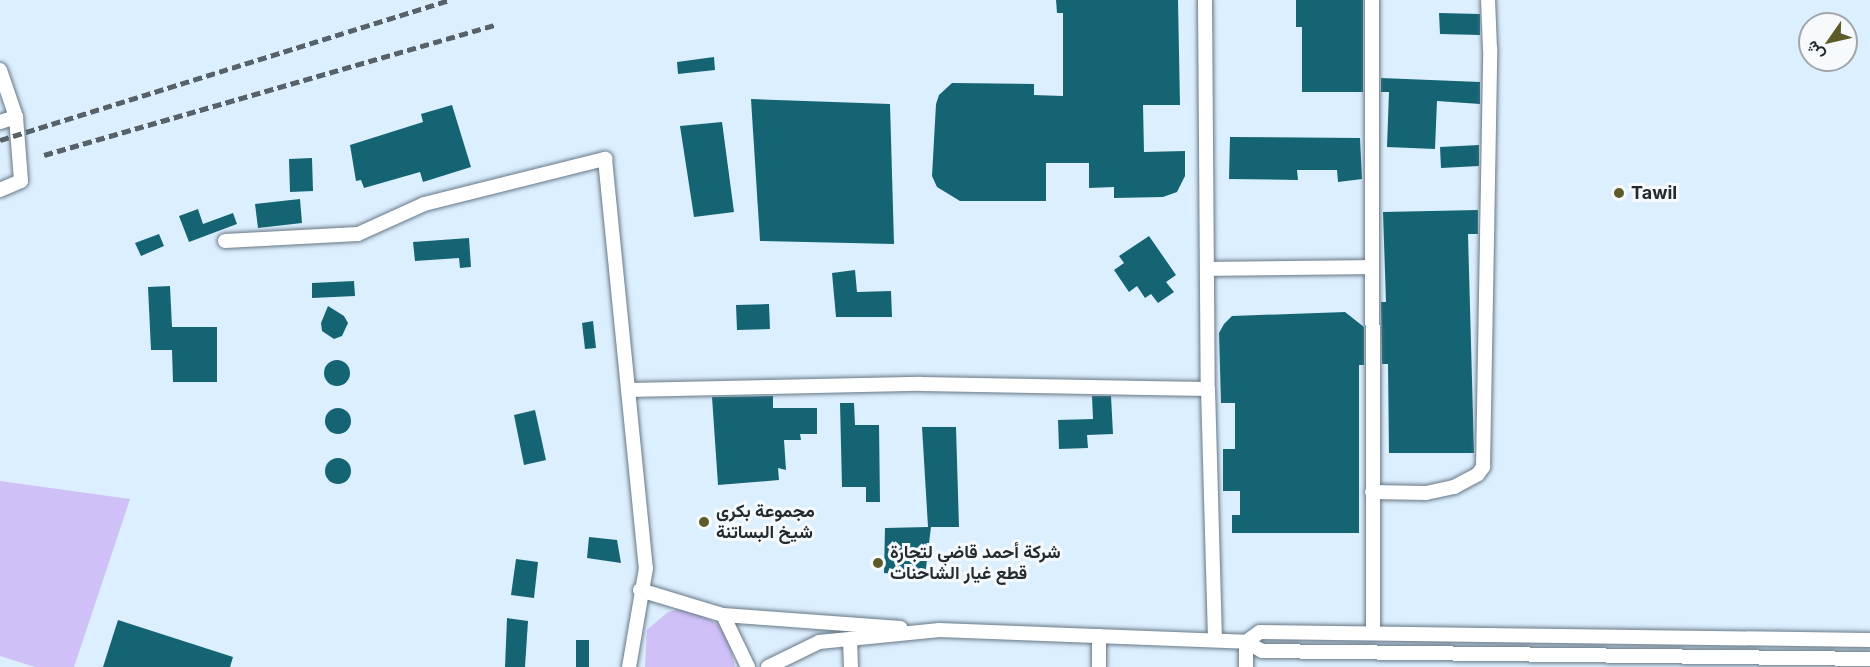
<!DOCTYPE html>
<meta charset="utf-8">
<style>
body{margin:0}
#map{position:relative;width:1870px;height:667px;overflow:hidden;background:#dceffe;font-family:Inter,Vazirmatn,sans-serif}
div>[style]{position:absolute}
.green>*{inset:0;background:#d0c0f8}
.building>*{inset:0;background:#156474}
.round{border-radius:50%}
.roads{filter:drop-shadow(0 0 2px #677785) drop-shadow(0 0 2px #677785)}
.street>*{height:14px;margin:-7px;padding:0 7px;transform-origin:7px;border-radius:7px;background:#fff}
.rail>*{height:4.5px;margin-top:-2.25px;transform-origin:0;background:repeating-linear-gradient(90deg,#566169 0 9px,transparent 0 13.5px)}
.dots>*{width:16px;height:16px;translate:-50% -50%;box-sizing:border-box;border:3px solid #f6fafd;border-radius:50%}
span{translate:-50% -50%;white-space:nowrap;text-align:center;line-height:1.15;-webkit-text-stroke:6px #f6fafd;paint-order:stroke}
.poi-label{font-size:18px;color:#232a30;font-weight:700}
.left{translate:0 -50%;text-align:left}
.north{position:absolute;left:1798px;top:12px;width:60px;height:60px;box-sizing:border-box;background:#f6fafd;border:2px solid #a2a7ab;border-radius:50%;rotate:236deg;font-size:16px;font-weight:700;line-height:24px;text-align:center;color:#232a30}
.north::after{content:'';display:block;margin:auto;width:21px;height:27px;background:#5d5b28;clip-path:polygon(50% 0,100% 100%,50% 72%,0 100%)}
</style>
<div id="map">
<div class="green">
<i style="clip-path:polygon(0 481px,130px 499px,74px 667px,35px 667px,0 656px)"></i>
<i style="clip-path:polygon(685px 608px,718px 624px,729px 640px,735px 667px,645px 667px,647px 630px,668px 612px)"></i>
</div>
<div class="building">
<i style="clip-path:polygon(1056px 0,1178px 0,1180px 105px,1143px 105px,1144px 152px,1185px 151px,1185px 176px,1177px 192px,1163px 197px,1114px 198px,1114px 187px,1089px 188px,1089px 163px,1046px 163px,1046px 201px,960px 201px,937px 187px,932px 176px,936px 104px,939px 95px,952px 83px,1034px 84px,1034px 95px,1063px 96px,1063px 13px,1057px 13px)"></i>
<i style="clip-path:polygon(1296px 0,1363px 0,1363px 92px,1302px 92px,1302px 27px,1296px 27px)"></i>
<i style="clip-path:polygon(1439px 13px,1480px 14px,1480px 35px,1440px 34px)"></i>
<i style="clip-path:polygon(714px 57px,715px 70px,678px 74px,677px 62px)"></i>
<i style="clip-path:polygon(1381px 78px,1480px 82px,1480px 104px,1437px 101px,1435px 149px,1387px 147px,1389px 92px,1381px 92px)"></i>
<i style="clip-path:polygon(751px 99px,890px 104px,894px 244px,760px 241px)"></i>
<i style="clip-path:polygon(452px 105px,471px 167px,423px 182px,420px 172px,364px 188px,361px 180px,356px 181px,350px 145px,423px 122px,421px 114px)"></i>
<i style="clip-path:polygon(722px 122px,734px 212px,694px 217px,680px 126px)"></i>
<i style="clip-path:polygon(1230px 137px,1360px 138px,1362px 179px,1338px 182px,1337px 170px,1297px 170px,1298px 180px,1229px 179px)"></i>
<i style="clip-path:polygon(1479px 145px,1479px 166px,1441px 168px,1440px 147px)"></i>
<i style="clip-path:polygon(312px 158px,313px 191px,290px 192px,289px 159px)"></i>
<i style="clip-path:polygon(300px 199px,302px 223px,258px 228px,255px 204px)"></i>
<i style="clip-path:polygon(198px 209px,203px 224px,233px 213px,237px 224px,189px 242px,179px 216px)"></i>
<i style="clip-path:polygon(1478px 210px,1478px 234px,1468px 234px,1474px 453px,1389px 453px,1388px 364px,1382px 364px,1381px 302px,1386px 302px,1383px 212px)"></i>
<i style="clip-path:polygon(159px 234px,164px 246px,141px 256px,135px 243px)"></i>
<i style="clip-path:polygon(1149px 236px,1176px 275px,1166px 282px,1174px 292px,1158px 303px,1151px 294px,1145px 298px,1137px 286px,1129px 292px,1114px 270px,1124px 263px,1119px 256px)"></i>
<i style="clip-path:polygon(469px 238px,471px 267px,460px 268px,459px 258px,415px 261px,413px 242px)"></i>
<i style="clip-path:polygon(855px 270px,857px 292px,891px 291px,892px 317px,836px 317px,832px 273px)"></i>
<i style="clip-path:polygon(354px 281px,355px 296px,312px 298px,312px 283px)"></i>
<i style="clip-path:polygon(170px 286px,172px 327px,217px 327px,217px 382px,173px 382px,172px 350px,151px 350px,148px 287px)"></i>
<i style="clip-path:polygon(769px 304px,770px 329px,737px 330px,736px 305px)"></i>
<i style="clip-path:polygon(328px 306px,344px 316px,348px 323px,342px 336px,334px 339px,322px 331px,321px 323px)"></i>
<i style="clip-path:polygon(1345px 312px,1364px 327px,1364px 365px,1359px 365px,1359px 533px,1232px 533px,1232px 515px,1240px 515px,1240px 491px,1223px 491px,1223px 449px,1235px 449px,1235px 403px,1221px 403px,1219px 333px,1224px 324px,1232px 316px)"></i>
<i style="clip-path:polygon(593px 321px,596px 348px,585px 349px,582px 323px)"></i>
<i class="round" style="left:324px;top:360px;width:26px;height:26px"></i>
<i style="clip-path:polygon(773px 396px,773px 408px,817px 408px,817px 434px,800px 434px,801px 440px,784px 440px,786px 470px,778px 468px,779px 480px,718px 485px,712px 397px)"></i>
<i style="clip-path:polygon(1092px 396px,1111px 396px,1113px 434px,1087px 435px,1088px 448px,1059px 449px,1058px 420px,1093px 419px)"></i>
<i style="clip-path:polygon(840px 403px,854px 403px,855px 425px,879px 425px,880px 502px,866px 502px,866px 487px,842px 487px)"></i>
<i class="round" style="left:325px;top:408px;width:26px;height:26px"></i>
<i style="clip-path:polygon(535px 410px,546px 460px,524px 465px,514px 415px)"></i>
<i style="clip-path:polygon(922px 427px,956px 427px,959px 527px,931px 527px,925px 576px,884px 573px,885px 528px,928px 527px)"></i>
<i class="round" style="left:325px;top:458px;width:26px;height:26px"></i>
<i style="clip-path:polygon(589px 537px,617px 540px,621px 563px,587px 558px)"></i>
<i style="clip-path:polygon(516px 559px,538px 562px,534px 598px,511px 595px)"></i>
<i style="clip-path:polygon(507px 618px,528px 621px,525px 667px,505px 667px)"></i>
<i style="clip-path:polygon(118px 620px,233px 657px,230px 667px,103px 667px)"></i>
<i style="clip-path:polygon(576px 640px,589px 640px,589px 667px,576px 667px)"></i>
</div>
<div class="roads">
<div class="street">
<i style="left:1205px;top:0;width:389px;rotate:89.6deg"></i>
<i style="left:1208px;top:389px;width:249px;rotate:88.4deg"></i>
<i style="left:1372px;top:0;width:633px;rotate:89.91deg"></i>
<i style="left:0;top:70px;width:50px;rotate:71.2deg"></i>
<i style="left:16px;top:117px;width:64px;rotate:85.5deg"></i>
<i style="left:21px;top:181px;width:23px;rotate:157deg"></i>
<i style="left:0;top:122px;width:17px;rotate:-17deg"></i>
<i style="left:225px;top:241px;width:133px;rotate:-3deg"></i>
<i style="left:358px;top:234px;width:72px;rotate:-24.4deg"></i>
<i style="left:424px;top:204px;width:187px;rotate:-14deg"></i>
<i style="left:605px;top:159px;width:411px;rotate:84.3deg"></i>
<i style="left:646px;top:568px;width:100px;rotate:99.7deg"></i>
<i style="left:1208px;top:269px;width:163px;rotate:-0.7deg"></i>
<i style="left:628px;top:390px;width:293px;rotate:-1.2deg"></i>
<i style="left:921px;top:384px;width:287px;rotate:1deg"></i>
<i style="left:1372px;top:492px;width:54px;rotate:1.1deg"></i>
<i style="left:1426px;top:493px;width:29px;rotate:-12deg"></i>
<i style="left:1454px;top:487px;width:27px;rotate:-28deg"></i>
<i style="left:1478px;top:474px;width:9px;rotate:-54deg"></i>
<i style="left:1483px;top:467px;width:418px;rotate:-89deg"></i>
<i style="left:1490px;top:49px;width:49px;rotate:-92.3deg"></i>
<i style="left:640px;top:590px;width:87px;rotate:16.8deg"></i>
<i style="left:723px;top:615px;width:178px;rotate:4.2deg"></i>
<i style="left:723px;top:615px;width:58px;rotate:64.3deg"></i>
<i style="left:1099px;top:636px;width:31px;rotate:90deg"></i>
<i style="left:850px;top:639px;width:28px;rotate:88deg"></i>
<i style="left:1246px;top:642px;width:18px;rotate:29deg"></i>
<i style="left:1262px;top:651px;width:608px;rotate:0.75deg"></i>
<i style="left:1246px;top:642px;width:25px;rotate:90deg"></i>
<i style="left:768px;top:667px;width:57px;rotate:-26.1deg"></i>
<i style="left:819px;top:642px;width:121px;rotate:-5.7deg"></i>
<i style="left:939px;top:630px;width:307px;rotate:2.2deg"></i>
<i style="left:1246px;top:642px;width:17px;rotate:-36deg"></i>
<i style="left:1260px;top:632px;width:610px;rotate:0.75deg"></i>
</div>
</div>
<div class="rail">
<i style="left:0;top:140px;width:471px;rotate:-17.3deg"></i>
<i style="left:44px;top:155px;width:472px;rotate:-16.1deg"></i>
</div>
<div class="dots">
<i style="left:1619px;top:193px;background:#5d5b28"></i>
<i style="left:704px;top:522px;background:#5d5b28"></i>
<i style="left:878px;top:563px;background:#5d5b28"></i>
</div>
<div class="poi-label">
<span class="left" style="left:1631px;top:193px">Tawil</span>
<span class="left" style="left:716px;top:522px">مجموعة بكري<br>شيخ البساتنة</span>
<span class="left" style="left:890px;top:563px">شركة أحمد قاضي لتجارة<br>قطع غيار الشاحنات</span>
</div>
<div class="north">ش</div>
</div>
